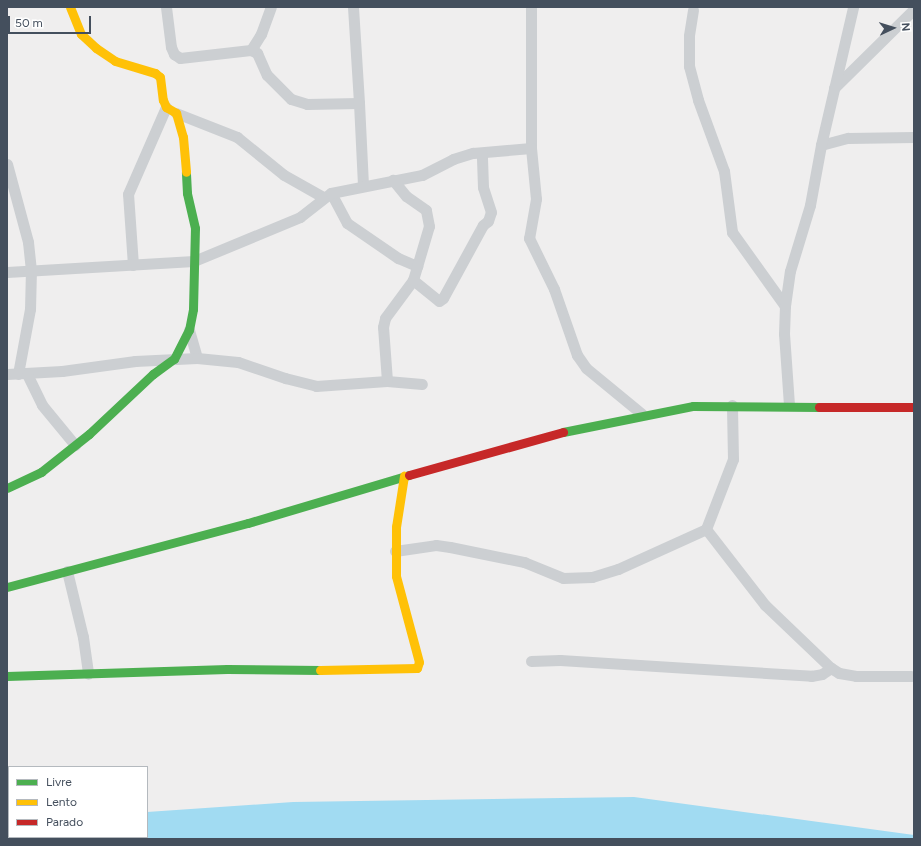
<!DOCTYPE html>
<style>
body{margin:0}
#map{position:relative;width:921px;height:846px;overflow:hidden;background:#efeeee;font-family:Figtree,sans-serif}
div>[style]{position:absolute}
.water>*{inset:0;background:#a1dbf2}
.street>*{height:11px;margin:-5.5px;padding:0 5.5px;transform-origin:5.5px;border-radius:5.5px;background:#cccfd2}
.fast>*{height:9px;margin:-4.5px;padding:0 4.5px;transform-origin:4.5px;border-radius:4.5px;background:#4caf50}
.slow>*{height:9px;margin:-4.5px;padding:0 4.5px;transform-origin:4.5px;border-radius:4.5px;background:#ffc107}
.jam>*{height:9px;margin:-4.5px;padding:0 4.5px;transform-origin:4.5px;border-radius:4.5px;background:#c62828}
span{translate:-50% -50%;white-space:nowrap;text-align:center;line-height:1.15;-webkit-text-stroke:3px #fff;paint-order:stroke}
.frame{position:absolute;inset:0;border:8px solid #444f5d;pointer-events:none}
.legend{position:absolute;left:8px;top:766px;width:140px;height:72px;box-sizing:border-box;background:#fff;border:1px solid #b4b9be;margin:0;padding:5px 7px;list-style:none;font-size:12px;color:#444f5d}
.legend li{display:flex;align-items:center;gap:8px;height:20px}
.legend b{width:20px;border:1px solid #b4b9be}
.north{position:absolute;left:873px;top:8px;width:40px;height:40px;-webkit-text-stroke:3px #fff;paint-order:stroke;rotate:86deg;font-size:11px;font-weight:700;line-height:16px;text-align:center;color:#444f5d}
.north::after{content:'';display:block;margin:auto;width:14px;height:18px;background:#444f5d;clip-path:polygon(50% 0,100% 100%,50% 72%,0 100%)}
.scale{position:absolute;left:8px;top:16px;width:83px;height:18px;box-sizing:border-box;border:2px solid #444f5d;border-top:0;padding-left:5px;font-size:12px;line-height:14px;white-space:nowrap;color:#444f5d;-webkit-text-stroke:3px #fff;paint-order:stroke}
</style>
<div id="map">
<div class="water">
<i style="clip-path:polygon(634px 797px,914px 835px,914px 839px,7px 839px,9px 827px,9px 837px,147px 837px,147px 812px,293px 802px)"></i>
</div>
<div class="street">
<i style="left:166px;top:7px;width:40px;rotate:82.9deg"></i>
<i style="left:171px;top:47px;width:8px;rotate:67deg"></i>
<i style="left:174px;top:54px;width:7px;rotate:34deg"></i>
<i style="left:180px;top:58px;width:71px;rotate:-6.4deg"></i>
<i style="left:251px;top:50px;width:7px;rotate:27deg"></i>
<i style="left:257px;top:53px;width:24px;rotate:66deg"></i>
<i style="left:267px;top:75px;width:34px;rotate:45deg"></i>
<i style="left:291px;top:99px;width:17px;rotate:17deg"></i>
<i style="left:307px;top:104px;width:52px;rotate:-1.1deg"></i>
<i style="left:359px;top:103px;width:82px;rotate:87.2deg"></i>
<i style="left:353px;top:7px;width:96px;rotate:86.4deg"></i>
<i style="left:531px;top:7px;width:141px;rotate:90deg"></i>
<i style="left:531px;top:148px;width:51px;rotate:84.4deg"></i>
<i style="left:536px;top:199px;width:40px;rotate:100deg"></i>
<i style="left:529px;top:238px;width:57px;rotate:63.9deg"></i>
<i style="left:554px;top:289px;width:70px;rotate:70.8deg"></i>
<i style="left:577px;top:355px;width:16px;rotate:55deg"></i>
<i style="left:586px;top:368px;width:72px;rotate:39.4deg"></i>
<i style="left:693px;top:10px;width:26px;rotate:99deg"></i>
<i style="left:689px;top:36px;width:30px;rotate:90deg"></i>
<i style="left:689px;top:66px;width:35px;rotate:75deg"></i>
<i style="left:698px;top:100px;width:76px;rotate:69.9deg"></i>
<i style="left:724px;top:171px;width:62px;rotate:82.5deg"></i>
<i style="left:732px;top:232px;width:91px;rotate:54.4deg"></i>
<i style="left:251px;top:50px;width:19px;rotate:-58deg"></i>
<i style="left:261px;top:34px;width:29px;rotate:-70deg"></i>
<i style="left:834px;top:88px;width:112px;rotate:-44.6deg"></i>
<i style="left:176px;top:113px;width:66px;rotate:21.5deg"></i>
<i style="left:237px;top:137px;width:60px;rotate:39deg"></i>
<i style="left:284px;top:175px;width:45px;rotate:29.4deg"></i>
<i style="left:821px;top:145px;width:28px;rotate:-15deg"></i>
<i style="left:848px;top:138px;width:66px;rotate:-0.9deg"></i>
<i style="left:7px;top:164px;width:81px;rotate:74.9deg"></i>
<i style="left:28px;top:242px;width:27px;rotate:84deg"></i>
<i style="left:31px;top:269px;width:40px;rotate:91.4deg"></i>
<i style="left:30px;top:309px;width:66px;rotate:100.5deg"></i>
<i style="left:331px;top:193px;width:34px;rotate:62deg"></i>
<i style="left:347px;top:223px;width:62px;rotate:34.5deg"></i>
<i style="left:398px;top:258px;width:21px;rotate:23deg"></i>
<i style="left:133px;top:265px;width:71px;rotate:-94deg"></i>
<i style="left:128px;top:194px;width:95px;rotate:-66.4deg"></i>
<i style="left:7px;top:272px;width:187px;rotate:-3.4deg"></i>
<i style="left:194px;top:261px;width:115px;rotate:-22.5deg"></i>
<i style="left:300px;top:217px;width:39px;rotate:-38deg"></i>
<i style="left:331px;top:193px;width:93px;rotate:-11.2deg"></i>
<i style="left:422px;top:175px;width:35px;rotate:-27deg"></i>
<i style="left:453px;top:159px;width:21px;rotate:-17deg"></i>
<i style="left:473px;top:153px;width:58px;rotate:-4.9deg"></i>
<i style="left:413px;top:280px;width:33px;rotate:39deg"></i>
<i style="left:439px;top:301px;width:5px;rotate:-37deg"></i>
<i style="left:443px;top:298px;width:83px;rotate:-61.3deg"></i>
<i style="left:483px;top:225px;width:6px;rotate:-39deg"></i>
<i style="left:488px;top:221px;width:9px;rotate:-72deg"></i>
<i style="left:491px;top:212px;width:26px;rotate:-108deg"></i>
<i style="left:483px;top:187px;width:34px;rotate:-92deg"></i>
<i style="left:189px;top:330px;width:29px;rotate:74deg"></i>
<i style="left:7px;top:374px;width:55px;rotate:-3.1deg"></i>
<i style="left:62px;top:371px;width:74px;rotate:-7.8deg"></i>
<i style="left:135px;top:361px;width:62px;rotate:-2.8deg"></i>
<i style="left:197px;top:358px;width:41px;rotate:5.6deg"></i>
<i style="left:238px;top:362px;width:50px;rotate:18.8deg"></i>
<i style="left:285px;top:378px;width:32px;rotate:14deg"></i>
<i style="left:316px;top:386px;width:71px;rotate:-4deg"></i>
<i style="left:387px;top:381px;width:35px;rotate:5deg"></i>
<i style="left:27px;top:374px;width:34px;rotate:64deg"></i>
<i style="left:42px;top:405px;width:52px;rotate:50.5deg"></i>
<i style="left:387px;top:381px;width:54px;rotate:-94.2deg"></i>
<i style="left:383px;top:327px;width:9px;rotate:-77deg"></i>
<i style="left:385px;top:318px;width:47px;rotate:-53.6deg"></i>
<i style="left:413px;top:280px;width:56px;rotate:-73.5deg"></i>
<i style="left:429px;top:226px;width:16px;rotate:-101deg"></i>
<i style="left:426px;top:210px;width:24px;rotate:-145deg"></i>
<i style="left:406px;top:196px;width:21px;rotate:-129deg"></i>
<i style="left:789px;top:405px;width:71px;rotate:-94deg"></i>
<i style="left:784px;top:334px;width:28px;rotate:-88deg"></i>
<i style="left:785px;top:306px;width:35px;rotate:-82deg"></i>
<i style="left:790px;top:271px;width:69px;rotate:-73.1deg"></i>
<i style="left:810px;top:205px;width:61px;rotate:-79.6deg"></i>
<i style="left:821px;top:145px;width:142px;rotate:-76.9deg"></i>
<i style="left:706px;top:529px;width:96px;rotate:52.2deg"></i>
<i style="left:765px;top:605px;width:91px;rotate:43.7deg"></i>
<i style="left:831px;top:668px;width:9px;rotate:32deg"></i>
<i style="left:839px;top:673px;width:17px;rotate:10deg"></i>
<i style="left:856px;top:676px;width:55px"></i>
<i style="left:395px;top:551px;width:41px;rotate:-8.3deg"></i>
<i style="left:436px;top:545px;width:14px;rotate:8deg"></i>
<i style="left:450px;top:547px;width:76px;rotate:11.5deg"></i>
<i style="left:524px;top:562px;width:42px;rotate:22.3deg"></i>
<i style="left:563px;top:578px;width:29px;rotate:-2deg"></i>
<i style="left:592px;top:577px;width:27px;rotate:-17deg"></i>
<i style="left:618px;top:569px;width:97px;rotate:-24.4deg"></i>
<i style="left:706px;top:529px;width:75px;rotate:-68.9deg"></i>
<i style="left:733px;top:459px;width:54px;rotate:-91.1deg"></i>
<i style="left:67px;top:571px;width:68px;rotate:76.4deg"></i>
<i style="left:83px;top:637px;width:37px;rotate:82deg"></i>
<i style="left:531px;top:661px;width:29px;rotate:-2deg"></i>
<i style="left:560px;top:660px;width:252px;rotate:3.6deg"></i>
<i style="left:811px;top:676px;width:11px;rotate:-10deg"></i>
<i style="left:822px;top:674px;width:11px;rotate:-34deg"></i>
</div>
<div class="fast">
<i style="left:563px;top:432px;width:133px;rotate:-11.3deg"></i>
<i style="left:693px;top:406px;width:126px;rotate:0.5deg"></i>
<i style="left:7px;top:488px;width:38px;rotate:-25deg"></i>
<i style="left:41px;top:472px;width:61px;rotate:-38.4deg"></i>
<i style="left:89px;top:434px;width:88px;rotate:-43.2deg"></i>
<i style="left:153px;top:374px;width:26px;rotate:-36deg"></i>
<i style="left:174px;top:359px;width:33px;rotate:-63deg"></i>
<i style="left:189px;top:330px;width:21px;rotate:-79deg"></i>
<i style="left:193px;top:309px;width:81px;rotate:-88.6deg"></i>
<i style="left:195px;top:228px;width:36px;rotate:-103deg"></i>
<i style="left:187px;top:193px;width:21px;rotate:-93deg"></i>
<i style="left:7px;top:587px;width:249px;rotate:-14.9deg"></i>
<i style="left:248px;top:523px;width:168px;rotate:-16.6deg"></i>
<i style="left:7px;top:676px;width:220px;rotate:-1.8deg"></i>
<i style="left:227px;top:669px;width:93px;rotate:0.6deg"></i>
</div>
<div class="slow">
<i style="left:70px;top:7px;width:29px;rotate:68deg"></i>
<i style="left:81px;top:34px;width:21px;rotate:43deg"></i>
<i style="left:96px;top:48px;width:23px;rotate:34deg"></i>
<i style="left:115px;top:61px;width:42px;rotate:16.7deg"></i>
<i style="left:155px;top:73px;width:6px;rotate:39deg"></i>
<i style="left:160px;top:77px;width:23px;rotate:83deg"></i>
<i style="left:163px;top:100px;width:8px;rotate:67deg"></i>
<i style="left:166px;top:107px;width:12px;rotate:31deg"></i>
<i style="left:176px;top:113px;width:25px;rotate:74deg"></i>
<i style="left:183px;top:137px;width:35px;rotate:85deg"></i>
<i style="left:320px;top:670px;width:97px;rotate:-1.2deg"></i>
<i style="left:417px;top:668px;width:6px;rotate:-72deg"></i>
<i style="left:419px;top:662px;width:89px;rotate:-105deg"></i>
<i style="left:396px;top:576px;width:49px;rotate:-90deg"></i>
<i style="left:396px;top:527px;width:52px;rotate:-81.1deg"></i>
</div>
<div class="jam">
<i style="left:819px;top:407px;width:95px"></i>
<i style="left:409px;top:475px;width:160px;rotate:-15.6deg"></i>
</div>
<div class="frame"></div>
<ul class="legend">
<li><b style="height:5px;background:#4caf50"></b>Livre</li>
<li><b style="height:5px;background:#ffc107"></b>Lento</li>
<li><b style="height:5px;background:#c62828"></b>Parado</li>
</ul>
<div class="north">N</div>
<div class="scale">50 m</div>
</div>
